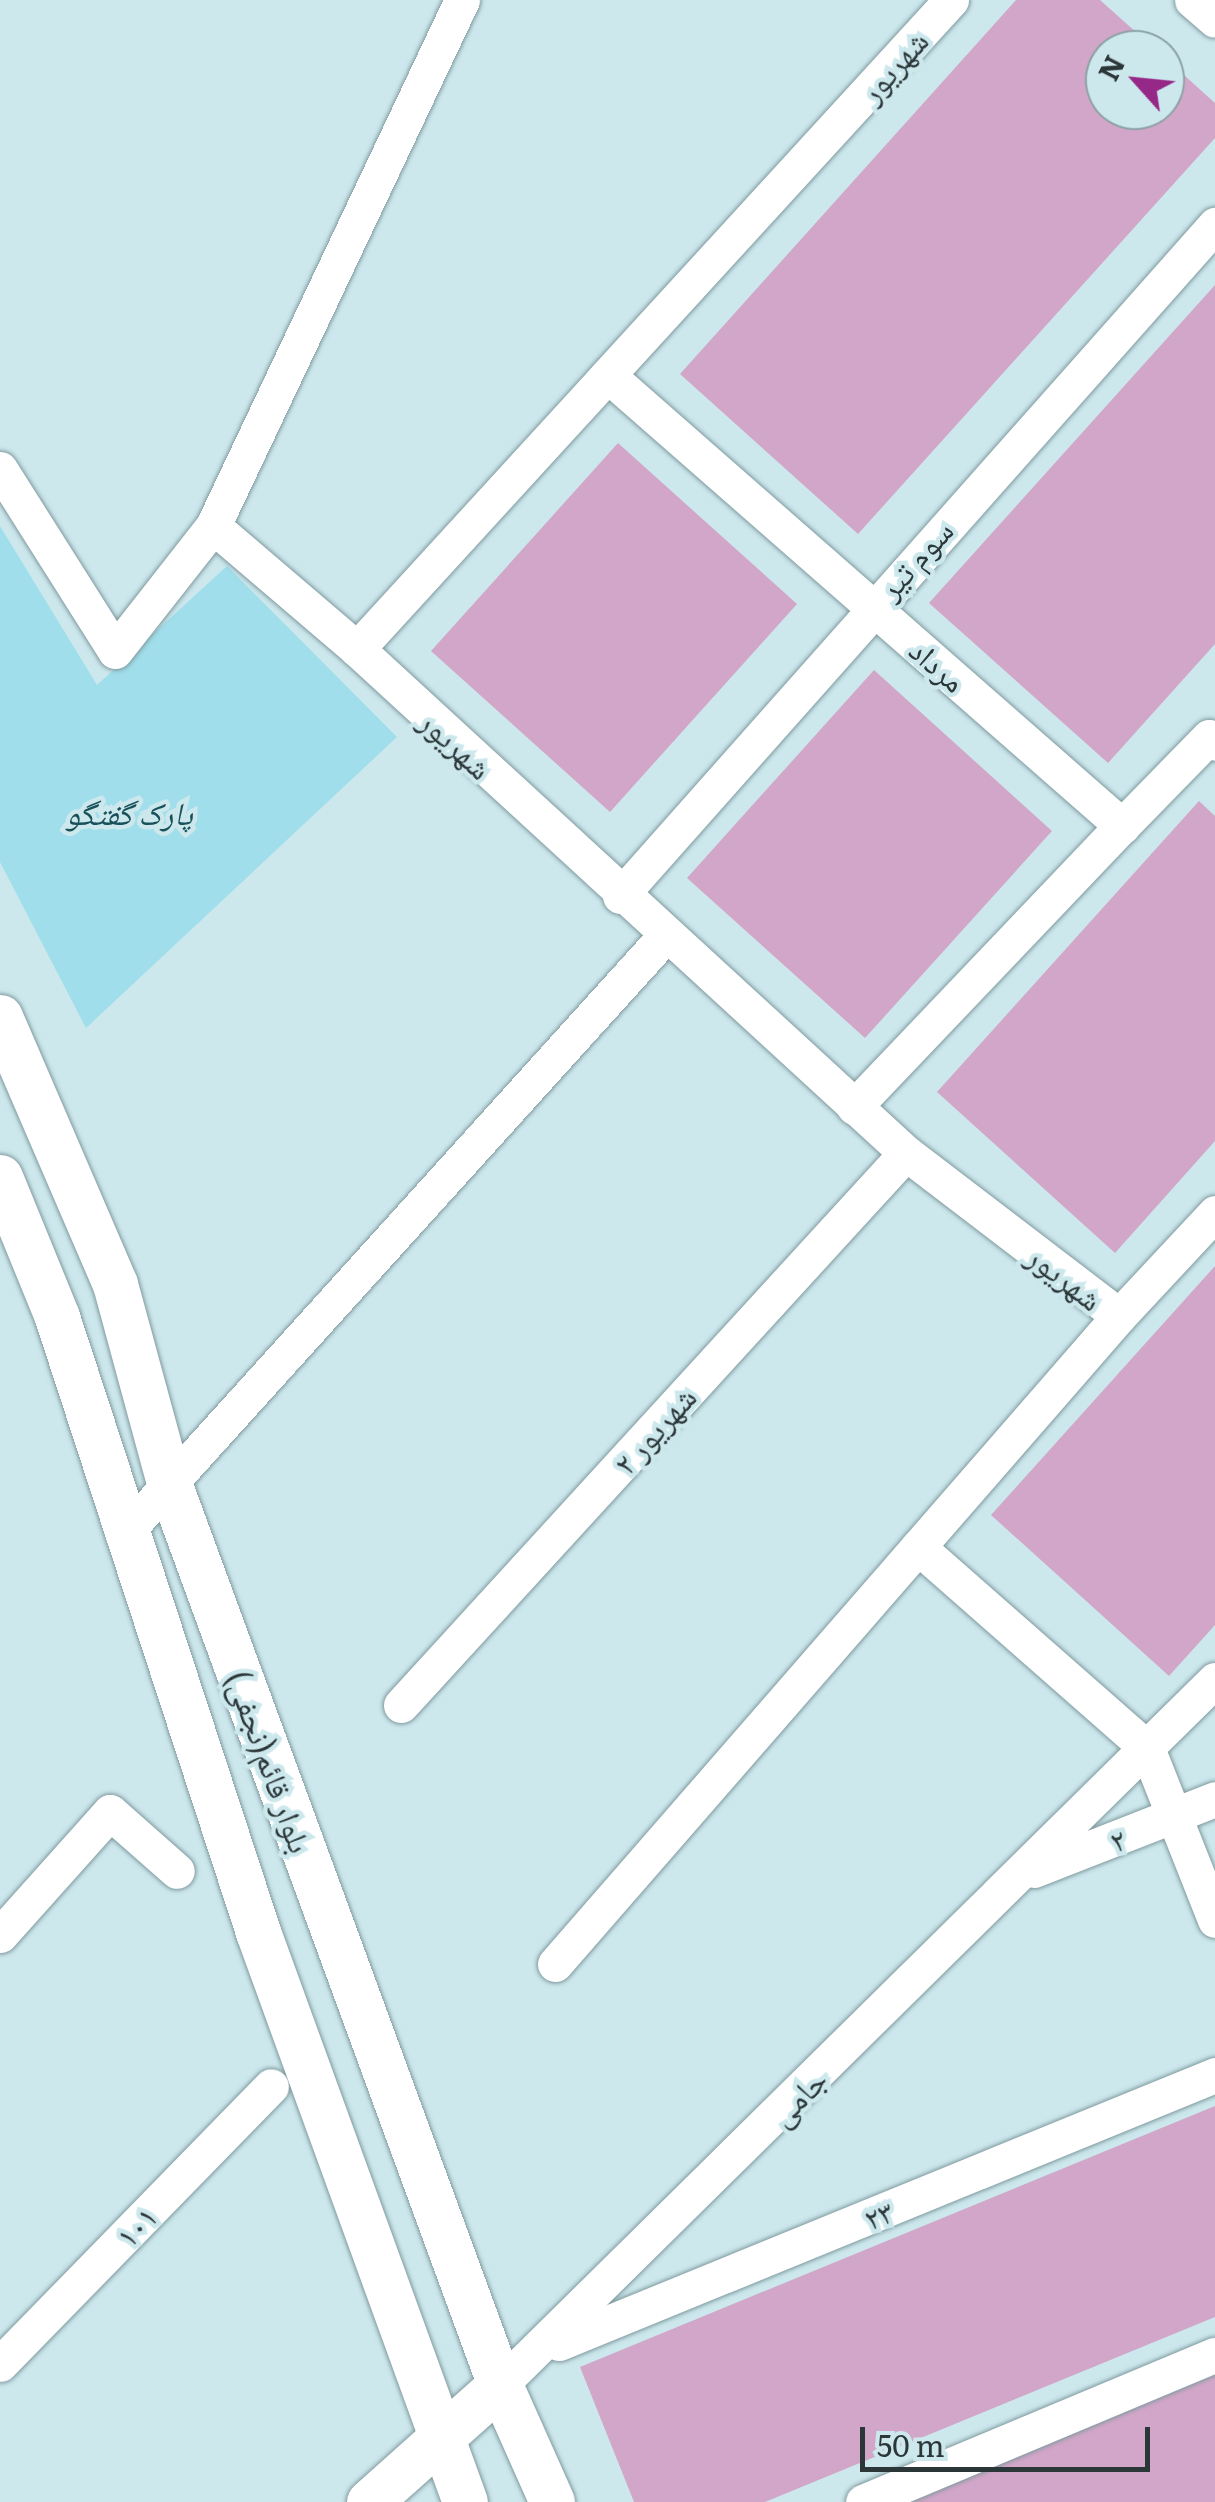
<!DOCTYPE html>
<meta charset="utf-8">
<style>
body{margin:0}
#map{position:relative;width:1215px;height:2502px;overflow:hidden;background:#cce8ed;font-family:Literata,"Noto Naskh Arabic",serif}
div>[style]{position:absolute}
.green>*{inset:0;background:#9fdeea}
.building>*{inset:0;background:#d2a6c8}
.roads{filter:drop-shadow(0 0 2px #809a9f) drop-shadow(0 0 2px #809a9f)}
.minor>*{height:35px;margin:-17.5px;padding:0 17.5px;transform-origin:17.5px;border-radius:17.5px;background:#fff}
.tertiary>*{height:45px;margin:-22.5px;padding:0 22.5px;transform-origin:22.5px;border-radius:22.5px;background:#fff}
span{translate:-50% -50%;white-space:nowrap;text-align:center;line-height:1.15;-webkit-text-stroke:9px #cce8ed;paint-order:stroke}
.street-label{font-size:32px;color:#2b3638}
.park-label{font-size:32px;color:#18515a;font-style:italic}
.north{position:absolute;left:1085px;top:30px;width:100px;height:100px;box-sizing:border-box;background:#cce8ed;border:2px solid #8ca1a5;border-radius:50%;rotate:297deg;font-size:28px;font-weight:700;line-height:40px;text-align:center;color:#2b3638}
.north::after{content:'';display:block;margin:auto;width:35px;height:45px;background:#962887;clip-path:polygon(50% 0,100% 100%,50% 72%,0 100%)}
.scale{position:absolute;left:860px;top:2427px;width:290px;height:45px;box-sizing:border-box;border:5px solid #2b3638;border-top:0;padding-left:12px;font-size:30px;line-height:35px;white-space:nowrap;color:#2b3638;-webkit-text-stroke:8px #cce8ed;paint-order:stroke}
</style>
<div id="map">
<div class="green">
<i style="clip-path:polygon(0 526px,97px 685px,227px 566px,397px 737px,86px 1028px,0 862px)"></i>
</div>
<div class="building">
<i style="clip-path:polygon(1016px 0,1100px 0,1156px 50px,1105px 50px,1105px 110px,1165px 110px,1165px 58px,1215px 103px,1215px 138px,858px 534px,680px 374px)"></i>
<i style="clip-path:polygon(1215px 285px,1215px 644px,1108px 763px,929px 603px)"></i>
<i style="clip-path:polygon(618px 443px,797px 604px,610px 812px,431px 651px)"></i>
<i style="clip-path:polygon(874px 670px,1052px 831px,865px 1038px,687px 878px)"></i>
<i style="clip-path:polygon(1199px 801px,1215px 816px,1215px 1141px,1115px 1253px,937px 1092px)"></i>
<i style="clip-path:polygon(1215px 1266px,1215px 1625px,1169px 1676px,991px 1515px)"></i>
<i style="clip-path:polygon(1215px 2106px,1215px 2317px,765px 2502px,634px 2502px,580px 2367px)"></i>
<i style="clip-path:polygon(1215px 2375px,1215px 2502px,906px 2502px,982px 2471px)"></i>
</div>
<div class="roads">
<div class="minor">
<i style="left:951px;top:0;width:880px;rotate:132.47deg"></i>
<i style="left:357px;top:649px;width:745px;rotate:42.55deg"></i>
<i style="left:906px;top:1153px;width:268px;rotate:37.4deg"></i>
<i style="left:1119px;top:1316px;width:141px;rotate:-47deg"></i>
<i style="left:1192px;top:0;width:30px;rotate:41deg"></i>
<i style="left:611px;top:378px;width:680px;rotate:41.24deg"></i>
<i style="left:1122px;top:826px;width:124px;rotate:-45.7deg"></i>
<i style="left:1209px;top:737px;width:8px;rotate:45deg"></i>
<i style="left:0;top:469px;width:215px;rotate:57.7deg"></i>
<i style="left:115px;top:651px;width:159px;rotate:-51.9deg"></i>
<i style="left:357px;top:649px;width:189px;rotate:-139.5deg"></i>
<i style="left:213px;top:526px;width:582px;rotate:-64.67deg"></i>
<i style="left:620px;top:896px;width:897px;rotate:-48.44deg"></i>
<i style="left:854px;top:1107px;width:388px;rotate:-46.4deg"></i>
<i style="left:123px;top:1535px;width:808px;rotate:-47.86deg"></i>
<i style="left:918px;top:1547px;width:305px;rotate:41.3deg"></i>
<i style="left:1147px;top:1748px;width:185px;rotate:68.4deg"></i>
<i style="left:401px;top:1705px;width:748px;rotate:-47.55deg"></i>
<i style="left:1034px;top:1870px;width:194px;rotate:-21.4deg"></i>
<i style="left:0;top:1935px;width:165px;rotate:-48.2deg"></i>
<i style="left:110px;top:1812px;width:89px;rotate:41.4deg"></i>
<i style="left:555px;top:1964px;width:859px;rotate:-48.96deg"></i>
<i style="left:559px;top:2343px;width:709px;rotate:-22.22deg"></i>
<i style="left:0;top:2364px;width:388px;rotate:-45.7deg"></i>
<i style="left:500px;top:2385px;width:1004px;rotate:-44.6deg"></i>
<i style="left:863px;top:2502px;width:381px;rotate:-22.7deg"></i>
</div>
<div class="tertiary">
<i style="left:0;top:1017px;width:291px;rotate:66.7deg"></i>
<i style="left:115px;top:1284px;width:206px;rotate:74.8deg"></i>
<i style="left:169px;top:1483px;width:961px;rotate:69.85deg"></i>
<i style="left:500px;top:2385px;width:128px;rotate:66deg"></i>
<i style="left:0;top:1177px;width:151px;rotate:67.8deg"></i>
<i style="left:57px;top:1317px;width:647px;rotate:71.9deg"></i>
<i style="left:258px;top:1932px;width:606px;rotate:70.04deg"></i>
<i style="left:369px;top:2502px;width:176px;rotate:-41.8deg"></i>
</div>
</div>
<div class="street-label">
<span style="left:892px;top:65px;rotate:-48deg">شهریور</span>
<span style="left:914px;top:558px;rotate:-48deg">سوم تیر</span>
<span style="left:939px;top:664px;rotate:41deg">مرداد</span>
<span style="left:457px;top:743px;rotate:43deg">شهریور</span>
<span style="left:1066px;top:1276px;rotate:38deg">شهریور</span>
<span style="left:653px;top:1429px;rotate:-48deg">شهریور ۲</span>
<span style="left:271px;top:1761px;rotate:70deg">بلوار قائم(نجفی)</span>
<span style="left:1117px;top:1838px;rotate:-21deg">۲</span>
<span style="left:797px;top:2096px;rotate:-45deg">جامی</span>
<span style="left:878px;top:2213px;rotate:-22deg">۲۳</span>
<span style="left:135px;top:2225px;rotate:-46deg">۱۰۱</span>
</div>
<div class="park-label">
<span style="left:129px;top:811px">پارک گفتگو</span>
</div>
<div class="north">N</div>
<div class="scale">50 m</div>
</div>
